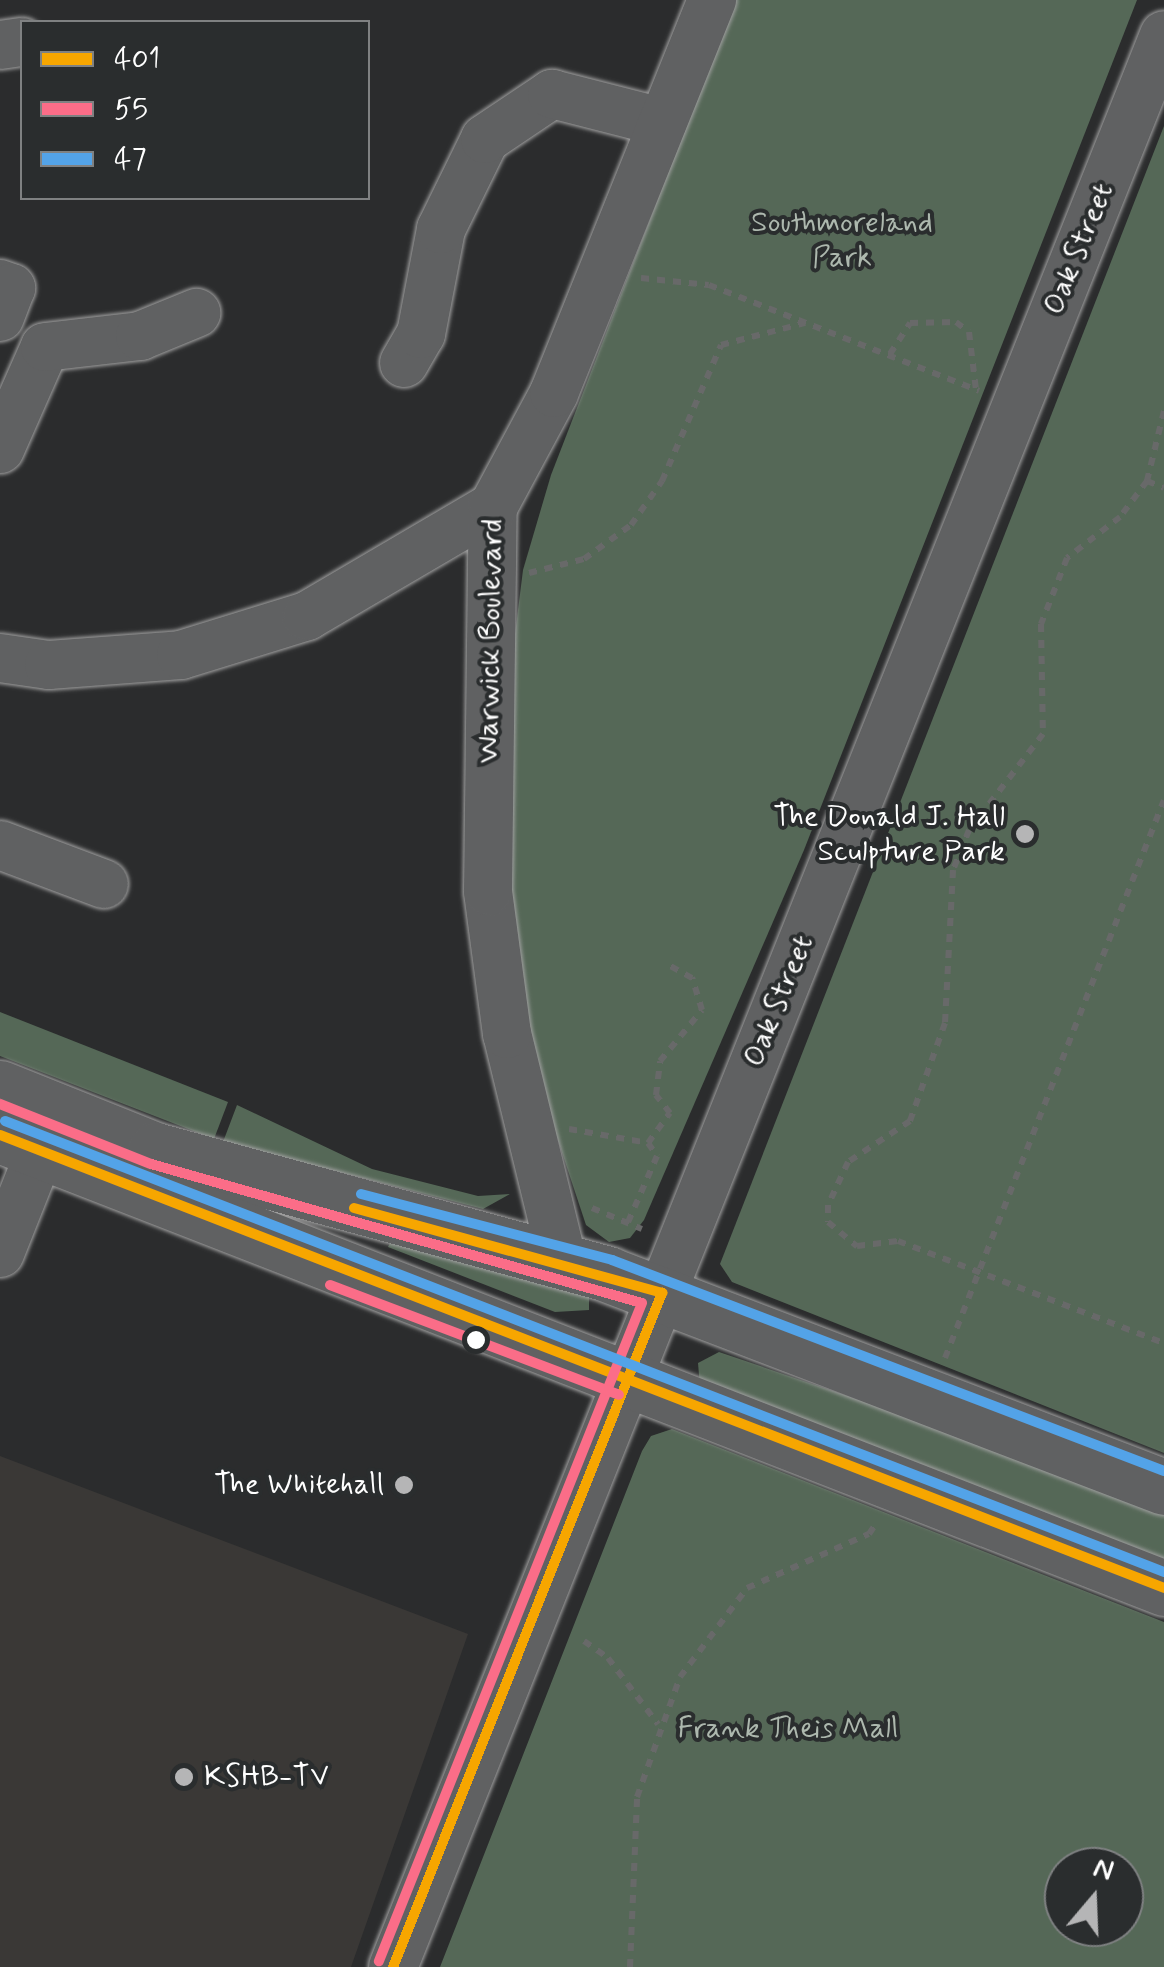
<!DOCTYPE html>
<style>
body{margin:0}
#map{position:relative;width:1164px;height:1967px;overflow:hidden;background:#2b2c2d;font-family:Mynerve,sans-serif}
div>[style]{position:absolute}
.built>*{inset:0;background:#3a3836}
.green>*{inset:0;background:#556857}
.path>*{height:6px;margin-top:-3px;transform-origin:0;background:repeating-linear-gradient(90deg,#686969 0 8px,transparent 0 16px)}
.roads{filter:drop-shadow(0 0 2px #a0a0a0) drop-shadow(0 0 2px #a0a0a0)}
.minor>*{height:48px;margin:-24px;padding:0 24px;transform-origin:24px;border-radius:24px;background:#606162}
.major>*{height:55px;margin:-27.5px;padding:0 27.5px;transform-origin:27.5px;border-radius:27.5px;background:#606162}
.bus-1>*{height:10px;margin:-5px;padding:0 5px;transform-origin:5px;border-radius:5px;background:#f7a600}
.bus-2>*{height:10px;margin:-5px;padding:0 5px;transform-origin:5px;border-radius:5px;background:#fb6d88}
.bus-3>*{height:10px;margin:-5px;padding:0 5px;transform-origin:5px;border-radius:5px;background:#53a3e8}
.dots>*{width:28px;height:28px;translate:-50% -50%;box-sizing:border-box;border:5px solid #2a2d2e;border-radius:50%}
span{translate:-50% -50%;white-space:nowrap;text-align:center;line-height:1.15;-webkit-text-stroke:8px #2a2d2e;paint-order:stroke}
.park-label{font-size:30px;color:#adb8ae}
.street-label{font-size:30px;color:#fff}
.poi-label{font-size:30px;color:#fff}
.right{translate:-100% -50%;text-align:right}
.left{translate:0 -50%;text-align:left}
.legend{position:absolute;left:20px;top:20px;width:350px;height:180px;box-sizing:border-box;background:#2a2d2e;border:2px solid #7f8182;margin:0;padding:12px 18px;list-style:none;font-size:30px;color:#fff}
.legend li{display:flex;align-items:center;gap:20px;height:50px}
.legend b{width:50px;border:2px solid #7f8182}
.north{position:absolute;left:1044px;top:1847px;width:100px;height:100px;box-sizing:border-box;background:#2a2d2e;border:2px solid #7f8182;border-radius:50%;rotate:19deg;font-size:28px;font-weight:700;line-height:40px;text-align:center;color:#fff}
.north::after{content:'';display:block;margin:auto;width:35px;height:45px;background:#b5b5b6;clip-path:polygon(50% 0,100% 100%,50% 72%,0 100%)}
</style>
<div id="map">
<div class="built">
<i style="clip-path:polygon(0 1456px,468px 1634px,351px 1967px,0 1967px)"></i>
</div>
<div class="green">
<i style="clip-path:polygon(735px 0,1137px 0,804px 850px,644px 1220px,630px 1238px,609px 1242px,586px 1225px,538px 1080px,513px 942px,508px 690px,523px 570px,551px 475px)"></i>
<i style="clip-path:polygon(1164px 126px,1164px 1453px,732px 1282px,720px 1264px)"></i>
<i style="clip-path:polygon(0 1012px,228px 1102px,214px 1139px,0 1056px)"></i>
<i style="clip-path:polygon(237px 1105px,372px 1169px,478px 1196px,510px 1194px,483px 1209px,223px 1142px)"></i>
<i style="clip-path:polygon(392px 1239px,589px 1295px,589px 1310px,555px 1312px,388px 1247px)"></i>
<i style="clip-path:polygon(719px 1352px,1164px 1504px,1164px 1568px,700px 1387px,698px 1363px)"></i>
<i style="clip-path:polygon(evenodd,672px 1429px,1164px 1622px,1164px 1967px,440px 1967px,642px 1451px,651px 1436px,672px 1429px,1064px 1867px,1124px 1867px,1124px 1927px,1064px 1927px,1064px 1867px)"></i>
</div>
<div class="path">
<i style="left:641px;top:278px;width:68px;rotate:5.9deg"></i>
<i style="left:709px;top:285px;width:290px;rotate:21.4deg"></i>
<i style="left:890px;top:354px;width:37px;rotate:-57deg"></i>
<i style="left:910px;top:323px;width:46px;rotate:-1.2deg"></i>
<i style="left:956px;top:322px;width:16px;rotate:38deg"></i>
<i style="left:969px;top:332px;width:58px;rotate:83.1deg"></i>
<i style="left:1164px;top:411px;width:72px;rotate:103.7deg"></i>
<i style="left:1147px;top:481px;width:45px;rotate:126.9deg"></i>
<i style="left:1120px;top:517px;width:67px;rotate:142.3deg"></i>
<i style="left:1067px;top:558px;width:71px;rotate:111.5deg"></i>
<i style="left:1041px;top:624px;width:110px;rotate:89deg"></i>
<i style="left:1043px;top:734px;width:121px;rotate:127.6deg"></i>
<i style="left:969px;top:830px;width:43px;rotate:111.8deg"></i>
<i style="left:953px;top:870px;width:153px;rotate:93deg"></i>
<i style="left:945px;top:1023px;width:104px;rotate:109.7deg"></i>
<i style="left:910px;top:1121px;width:74px;rotate:146.5deg"></i>
<i style="left:848px;top:1162px;width:47px;rotate:114.9deg"></i>
<i style="left:828px;top:1205px;width:17px;rotate:90deg"></i>
<i style="left:828px;top:1222px;width:38px;rotate:40deg"></i>
<i style="left:857px;top:1246px;width:41px;rotate:-7deg"></i>
<i style="left:898px;top:1241px;width:285px;rotate:21deg"></i>
<i style="left:1147px;top:481px;width:18px;rotate:22deg"></i>
<i style="left:529px;top:573px;width:57px;rotate:-14.3deg"></i>
<i style="left:584px;top:559px;width:58px;rotate:-35.9deg"></i>
<i style="left:631px;top:525px;width:54px;rotate:-54.8deg"></i>
<i style="left:662px;top:481px;width:148px;rotate:-66.5deg"></i>
<i style="left:721px;top:345px;width:87px;rotate:-14.7deg"></i>
<i style="left:569px;top:1129px;width:80px;rotate:10deg"></i>
<i style="left:648px;top:1143px;width:16px;rotate:55deg"></i>
<i style="left:657px;top:1156px;width:72px;rotate:113.7deg"></i>
<i style="left:648px;top:1143px;width:37px;rotate:-54deg"></i>
<i style="left:670px;top:1113px;width:23px;rotate:-128deg"></i>
<i style="left:656px;top:1095px;width:34px;rotate:-83deg"></i>
<i style="left:660px;top:1061px;width:66px;rotate:-50.5deg"></i>
<i style="left:702px;top:1010px;width:34px;rotate:-107deg"></i>
<i style="left:692px;top:978px;width:25px;rotate:-151deg"></i>
<i style="left:592px;top:1208px;width:54px;rotate:22.8deg"></i>
<i style="left:945px;top:1358px;width:599px;rotate:-68.57deg"></i>
<i style="left:584px;top:1641px;width:29px;rotate:35deg"></i>
<i style="left:608px;top:1658px;width:83px;rotate:52.9deg"></i>
<i style="left:630px;top:1967px;width:170px;rotate:-87.6deg"></i>
<i style="left:637px;top:1797px;width:127px;rotate:-70.3deg"></i>
<i style="left:680px;top:1677px;width:111px;rotate:-53deg"></i>
<i style="left:747px;top:1588px;width:133px;rotate:-23.9deg"></i>
<i style="left:869px;top:1534px;width:14px;rotate:-56deg"></i>
</div>
<div class="roads">
<div class="minor">
<i style="left:0;top:45px;width:22px;rotate:-8deg"></i>
<i style="left:0;top:284px;width:12px;rotate:20deg"></i>
<i style="left:11px;top:288px;width:31px;rotate:111deg"></i>
<i style="left:404px;top:363px;width:34px;rotate:-60deg"></i>
<i style="left:421px;top:334px;width:107px;rotate:-79.2deg"></i>
<i style="left:441px;top:229px;width:100px;rotate:-63.9deg"></i>
<i style="left:485px;top:139px;width:81px;rotate:-33.9deg"></i>
<i style="left:552px;top:94px;width:114px;rotate:14.3deg"></i>
<i style="left:0;top:449px;width:111px;rotate:-66.2deg"></i>
<i style="left:45px;top:347px;width:96px;rotate:-6.6deg"></i>
<i style="left:140px;top:336px;width:61px;rotate:-22.3deg"></i>
<i style="left:0;top:658px;width:49px;rotate:8.1deg"></i>
<i style="left:49px;top:665px;width:132px;rotate:-4.3deg"></i>
<i style="left:181px;top:655px;width:132px;rotate:-17.2deg"></i>
<i style="left:307px;top:616px;width:216px;rotate:-30.4deg"></i>
<i style="left:0;top:845px;width:111px;rotate:20.6deg"></i>
<i style="left:0;top:1253px;width:144px;rotate:-68.4deg"></i>
<i style="left:562px;top:1259px;width:232px;rotate:-103.7deg"></i>
<i style="left:507px;top:1034px;width:144px;rotate:-97.6deg"></i>
<i style="left:488px;top:891px;width:384px;rotate:-89.3deg"></i>
<i style="left:493px;top:507px;width:129px;rotate:-61.8deg"></i>
<i style="left:554px;top:393px;width:424px;rotate:-68.1deg"></i>
<i style="left:393px;top:1967px;width:2080px;rotate:-68.24deg"></i>
</div>
<div class="major">
<i style="left:0;top:1088px;width:167px;rotate:21.8deg"></i>
<i style="left:155px;top:1150px;width:469px;rotate:15.3deg"></i>
<i style="left:607px;top:1274px;width:596px;rotate:20.93deg"></i>
<i style="left:0;top:1135px;width:1249px;rotate:21.26deg"></i>
</div>
</div>
<div class="bus-1">
<i style="left:0;top:1135px;width:1249px;rotate:21.26deg"></i>
<i style="left:354px;top:1208px;width:320px;rotate:15.4deg"></i>
<i style="left:393px;top:1967px;width:726px;rotate:-68.24deg"></i>
</div>
<div class="bus-2">
<i style="left:0;top:1104px;width:162px;rotate:21.7deg"></i>
<i style="left:151px;top:1164px;width:510px;rotate:15.81deg"></i>
<i style="left:642px;top:1303px;width:709px;rotate:111.79deg"></i>
<i style="left:330px;top:1285px;width:309px;rotate:20.8deg"></i>
</div>
<div class="bus-3">
<i style="left:5px;top:1121px;width:1244px;rotate:21.26deg"></i>
<i style="left:361px;top:1194px;width:260px;rotate:14.7deg"></i>
<i style="left:612px;top:1260px;width:591px;rotate:20.92deg"></i>
</div>
<div class="dots">
<i style="left:1025px;top:834px;background:#b5b5b6"></i>
<i style="left:476px;top:1340px;background:#fff"></i>
<i style="left:404px;top:1485px;background:#b5b5b6"></i>
<i style="left:184px;top:1777px;background:#b5b5b6"></i>
</div>
<div class="park-label">
<span style="left:842px;top:240px">Southmoreland<br>Park</span>
<span style="left:788px;top:1729px">Frank Theis Mall</span>
</div>
<div class="street-label">
<span style="left:1079px;top:249px;rotate:-68deg">Oak Street</span>
<span style="left:491px;top:641px;rotate:-89deg">Warwick Boulevard</span>
<span style="left:779px;top:1001px;rotate:-68deg">Oak Street</span>
</div>
<div class="poi-label">
<span class="right" style="left:1005px;top:834px">The Donald J. Hall<br>Sculpture Park</span>
<span class="right" style="left:384px;top:1485px">The Whitehall</span>
<span class="left" style="left:204px;top:1777px">KSHB-TV</span>
</div>
<ul class="legend">
<li><b style="height:12px;background:#f7a600"></b>401</li>
<li><b style="height:12px;background:#fb6d88"></b>55</li>
<li><b style="height:12px;background:#53a3e8"></b>47</li>
</ul>
<div class="north">N</div>
</div>
